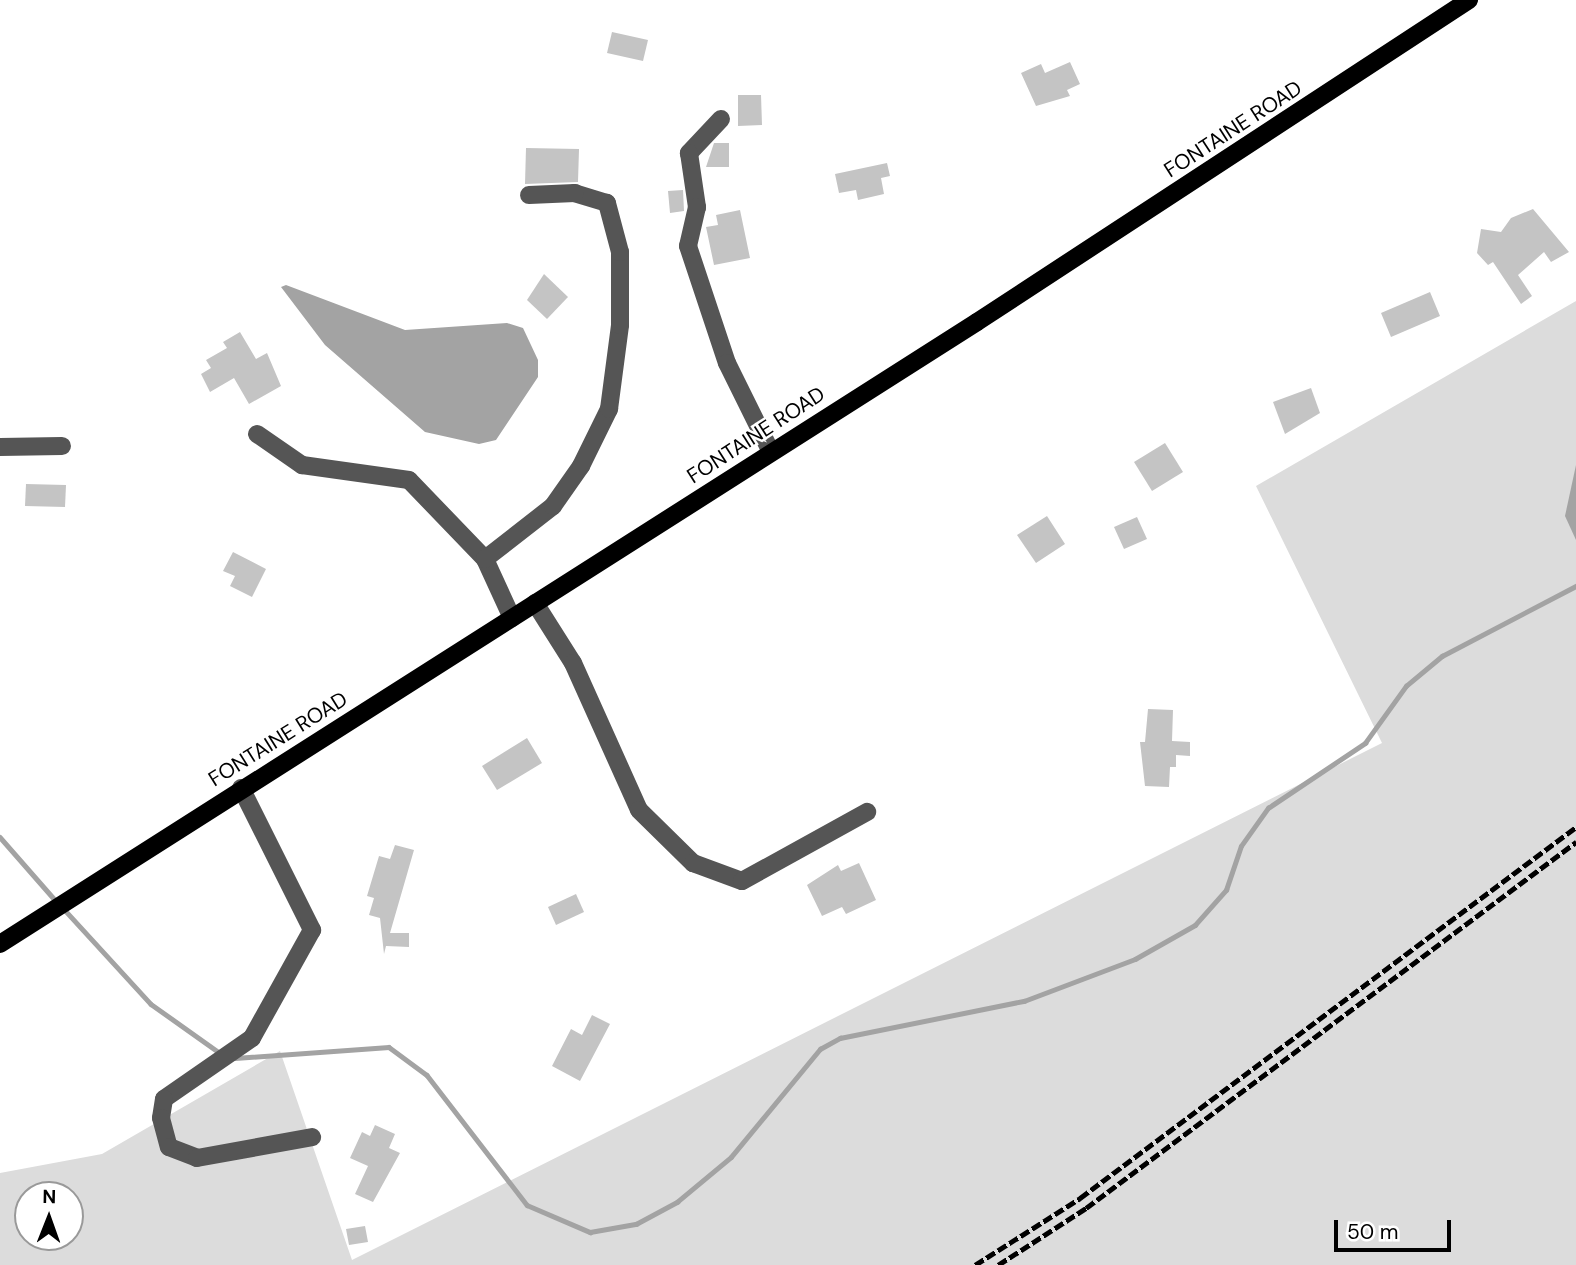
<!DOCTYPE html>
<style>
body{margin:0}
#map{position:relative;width:1576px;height:1265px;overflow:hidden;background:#fff;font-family:"DM Sans",sans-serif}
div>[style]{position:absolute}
.green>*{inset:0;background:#dcdcdc}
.water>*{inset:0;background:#a3a3a3}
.stream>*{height:4.5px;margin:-2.25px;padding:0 2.25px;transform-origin:2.25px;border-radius:2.25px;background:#a3a3a3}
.building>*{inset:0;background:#c4c4c4}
.minor>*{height:18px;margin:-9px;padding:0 9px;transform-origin:9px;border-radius:9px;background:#555}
.major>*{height:18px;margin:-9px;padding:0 9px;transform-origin:9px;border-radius:9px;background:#000}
.rail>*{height:4.5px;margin-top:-2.25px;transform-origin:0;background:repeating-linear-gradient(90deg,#000 0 10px,transparent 0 13.5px)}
span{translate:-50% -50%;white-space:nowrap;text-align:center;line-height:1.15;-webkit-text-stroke:5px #fff;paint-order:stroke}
.street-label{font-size:21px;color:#000}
.north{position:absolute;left:14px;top:1181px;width:70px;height:70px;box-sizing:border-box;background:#fff;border:2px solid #999;border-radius:50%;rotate:1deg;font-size:19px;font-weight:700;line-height:28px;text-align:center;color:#000}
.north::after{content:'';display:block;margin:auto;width:24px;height:32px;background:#000;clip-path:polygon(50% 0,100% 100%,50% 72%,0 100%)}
.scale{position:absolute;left:1334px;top:1220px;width:117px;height:32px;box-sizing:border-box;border:4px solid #000;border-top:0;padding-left:9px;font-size:21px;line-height:24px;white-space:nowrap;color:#000;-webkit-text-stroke:5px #fff;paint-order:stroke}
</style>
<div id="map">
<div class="green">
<i style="clip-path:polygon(evenodd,1576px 301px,1576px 1265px,0 1265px,0 1173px,102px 1154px,280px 1051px,352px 1260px,1382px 743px,1256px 486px,1576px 301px,28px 1195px,70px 1195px,70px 1237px,28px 1237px,28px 1195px)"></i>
</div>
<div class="water">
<i style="clip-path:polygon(286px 285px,405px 330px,507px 323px,523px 328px,538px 360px,538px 377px,496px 440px,479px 444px,425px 432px,325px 345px,281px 287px)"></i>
<i style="clip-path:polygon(1576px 465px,1576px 540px,1565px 516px)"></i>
</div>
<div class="stream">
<i style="left:0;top:837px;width:86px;rotate:48.8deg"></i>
<i style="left:63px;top:908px;width:130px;rotate:47.5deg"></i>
<i style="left:151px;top:1004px;width:85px;rotate:35.4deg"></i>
<i style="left:235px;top:1058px;width:154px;rotate:-4.1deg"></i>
<i style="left:389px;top:1047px;width:47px;rotate:36.4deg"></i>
<i style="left:427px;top:1075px;width:164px;rotate:52.4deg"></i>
<i style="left:527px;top:1205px;width:69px;rotate:23.2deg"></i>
<i style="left:590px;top:1232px;width:47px;rotate:-9.9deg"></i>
<i style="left:636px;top:1224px;width:47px;rotate:-28.2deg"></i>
<i style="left:677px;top:1202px;width:70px;rotate:-39.8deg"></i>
<i style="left:731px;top:1157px;width:140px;rotate:-50.5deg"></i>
<i style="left:820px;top:1049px;width:23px;rotate:-29deg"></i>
<i style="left:840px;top:1038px;width:188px;rotate:-11.4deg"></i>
<i style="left:1024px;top:1001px;width:119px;rotate:-20.7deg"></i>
<i style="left:1135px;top:959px;width:69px;rotate:-29.5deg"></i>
<i style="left:1195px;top:925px;width:47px;rotate:-48.5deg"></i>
<i style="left:1226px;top:890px;width:46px;rotate:-71.2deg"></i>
<i style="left:1241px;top:846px;width:47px;rotate:-54.6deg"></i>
<i style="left:1268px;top:808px;width:117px;rotate:-33.8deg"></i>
<i style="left:1365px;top:743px;width:70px;rotate:-54.3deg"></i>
<i style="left:1406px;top:686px;width:47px;rotate:-39.8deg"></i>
<i style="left:1442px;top:656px;width:151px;rotate:-27.6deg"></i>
</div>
<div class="building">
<i style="clip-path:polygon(612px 32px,648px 40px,643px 61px,607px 53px)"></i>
<i style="clip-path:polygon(1070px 62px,1080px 84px,1067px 90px,1070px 96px,1036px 106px,1021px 73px,1041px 64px,1045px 73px)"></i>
<i style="clip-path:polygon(738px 95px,761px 95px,762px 125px,738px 126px)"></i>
<i style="clip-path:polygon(714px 143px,729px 143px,729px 167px,706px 167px)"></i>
<i style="clip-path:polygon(526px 148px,579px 149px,578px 182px,525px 184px)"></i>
<i style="clip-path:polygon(887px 163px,890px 176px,881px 178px,884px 194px,858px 200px,856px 190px,839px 193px,835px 174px)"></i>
<i style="clip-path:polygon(683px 190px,684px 211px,670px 213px,668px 191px)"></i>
<i style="clip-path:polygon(1533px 209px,1569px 252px,1551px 262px,1544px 252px,1518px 275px,1532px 296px,1521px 304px,1493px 262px,1488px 265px,1477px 253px,1481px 229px,1501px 232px,1511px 218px)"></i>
<i style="clip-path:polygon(740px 210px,750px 258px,714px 265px,706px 227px,718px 225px,716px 215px)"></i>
<i style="clip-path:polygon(544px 274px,568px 297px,547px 319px,527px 300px)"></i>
<i style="clip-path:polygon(1430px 292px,1440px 316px,1391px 337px,1381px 313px)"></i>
<i style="clip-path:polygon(240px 332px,256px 359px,267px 353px,281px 386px,249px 404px,234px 378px,210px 392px,201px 374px,211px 368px,206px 360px,227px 348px,223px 342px)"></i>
<i style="clip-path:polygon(1311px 388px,1320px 413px,1285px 434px,1273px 402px)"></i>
<i style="clip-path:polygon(1165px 443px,1183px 472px,1152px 491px,1134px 462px)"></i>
<i style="clip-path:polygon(26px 484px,66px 485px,65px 507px,25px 506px)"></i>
<i style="clip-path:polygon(1047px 516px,1065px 544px,1036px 563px,1017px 535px)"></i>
<i style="clip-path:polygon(1137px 517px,1147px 539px,1124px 549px,1114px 527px)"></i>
<i style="clip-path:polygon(233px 552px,266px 569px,252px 597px,230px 586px,235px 576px,223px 571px)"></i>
<i style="clip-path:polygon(1148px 709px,1173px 710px,1172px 741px,1190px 742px,1190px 756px,1176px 755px,1176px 767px,1170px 767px,1169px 787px,1145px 786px,1140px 742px,1145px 742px)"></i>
<i style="clip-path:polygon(527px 738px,542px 763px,497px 790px,482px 766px)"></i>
<i style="clip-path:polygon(395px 845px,414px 850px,390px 933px,409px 933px,409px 947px,386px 946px,384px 954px,380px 918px,369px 915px,374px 898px,367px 896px,379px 856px,390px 859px)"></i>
<i style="clip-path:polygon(859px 863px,876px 900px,846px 914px,842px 907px,822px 916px,807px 885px,838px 865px,841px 871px)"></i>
<i style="clip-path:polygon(576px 894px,584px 912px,556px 925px,548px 907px)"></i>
<i style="clip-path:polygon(592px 1015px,610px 1024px,580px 1081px,552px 1066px,571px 1029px,582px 1035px)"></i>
<i style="clip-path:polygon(375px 1125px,395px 1134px,389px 1148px,400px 1153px,373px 1202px,355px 1194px,368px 1166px,350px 1158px,362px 1132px,370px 1136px)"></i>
<i style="clip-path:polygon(365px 1226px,368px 1242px,349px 1245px,346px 1229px)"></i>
</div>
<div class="minor">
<i style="left:721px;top:119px;width:47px;rotate:133.3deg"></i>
<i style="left:689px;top:153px;width:55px;rotate:81.6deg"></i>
<i style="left:697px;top:207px;width:40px;rotate:103deg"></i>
<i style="left:688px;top:246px;width:123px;rotate:71.6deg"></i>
<i style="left:727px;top:363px;width:99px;rotate:63.7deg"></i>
<i style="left:257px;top:434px;width:55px;rotate:34.6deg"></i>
<i style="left:302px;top:465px;width:108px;rotate:8deg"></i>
<i style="left:409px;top:480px;width:110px;rotate:46.1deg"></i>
<i style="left:0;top:447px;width:62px;rotate:-0.9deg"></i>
<i style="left:535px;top:603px;width:71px;rotate:57.7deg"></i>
<i style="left:573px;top:663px;width:161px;rotate:65.8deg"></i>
<i style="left:639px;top:810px;width:76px;rotate:44.5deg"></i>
<i style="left:693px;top:863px;width:52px;rotate:20.2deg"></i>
<i style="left:742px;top:881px;width:143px;rotate:-28.9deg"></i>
<i style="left:512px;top:618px;width:65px;rotate:-114.6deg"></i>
<i style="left:485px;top:559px;width:86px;rotate:-37.9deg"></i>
<i style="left:553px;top:506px;width:49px;rotate:-55deg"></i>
<i style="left:581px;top:466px;width:64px;rotate:-63.8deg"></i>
<i style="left:609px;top:409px;width:85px;rotate:-82.5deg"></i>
<i style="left:620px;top:325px;width:73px;rotate:-90deg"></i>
<i style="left:620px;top:252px;width:51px;rotate:-104.9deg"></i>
<i style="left:607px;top:203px;width:34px;rotate:-163deg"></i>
<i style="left:575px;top:193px;width:46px;rotate:177.5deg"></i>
<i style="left:241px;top:788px;width:159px;rotate:63.4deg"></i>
<i style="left:312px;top:930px;width:124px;rotate:119.1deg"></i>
<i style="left:252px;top:1038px;width:107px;rotate:145.3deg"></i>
<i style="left:164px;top:1099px;width:19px;rotate:99deg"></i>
<i style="left:161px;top:1118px;width:30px;rotate:75deg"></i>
<i style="left:169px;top:1147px;width:30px;rotate:21deg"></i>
<i style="left:197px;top:1158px;width:117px;rotate:-10.3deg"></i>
</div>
<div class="major">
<i style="left:0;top:944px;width:1158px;rotate:-32.48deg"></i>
<i style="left:977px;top:322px;width:588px;rotate:-33.2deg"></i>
</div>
<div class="rail">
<i style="left:975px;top:1265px;width:125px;rotate:-32.5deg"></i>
<i style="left:1080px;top:1198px;width:619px;rotate:-36.8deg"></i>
<i style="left:998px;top:1265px;width:105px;rotate:-32.9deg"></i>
<i style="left:1086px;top:1208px;width:612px;rotate:-36.76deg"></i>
</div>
<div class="street-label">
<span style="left:1233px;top:129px;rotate:-33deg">FONTAINE ROAD</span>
<span style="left:756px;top:435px;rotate:-33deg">FONTAINE ROAD</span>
<span style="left:278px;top:739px;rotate:-32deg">FONTAINE ROAD</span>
</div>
<div class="north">N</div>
<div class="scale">50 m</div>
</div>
